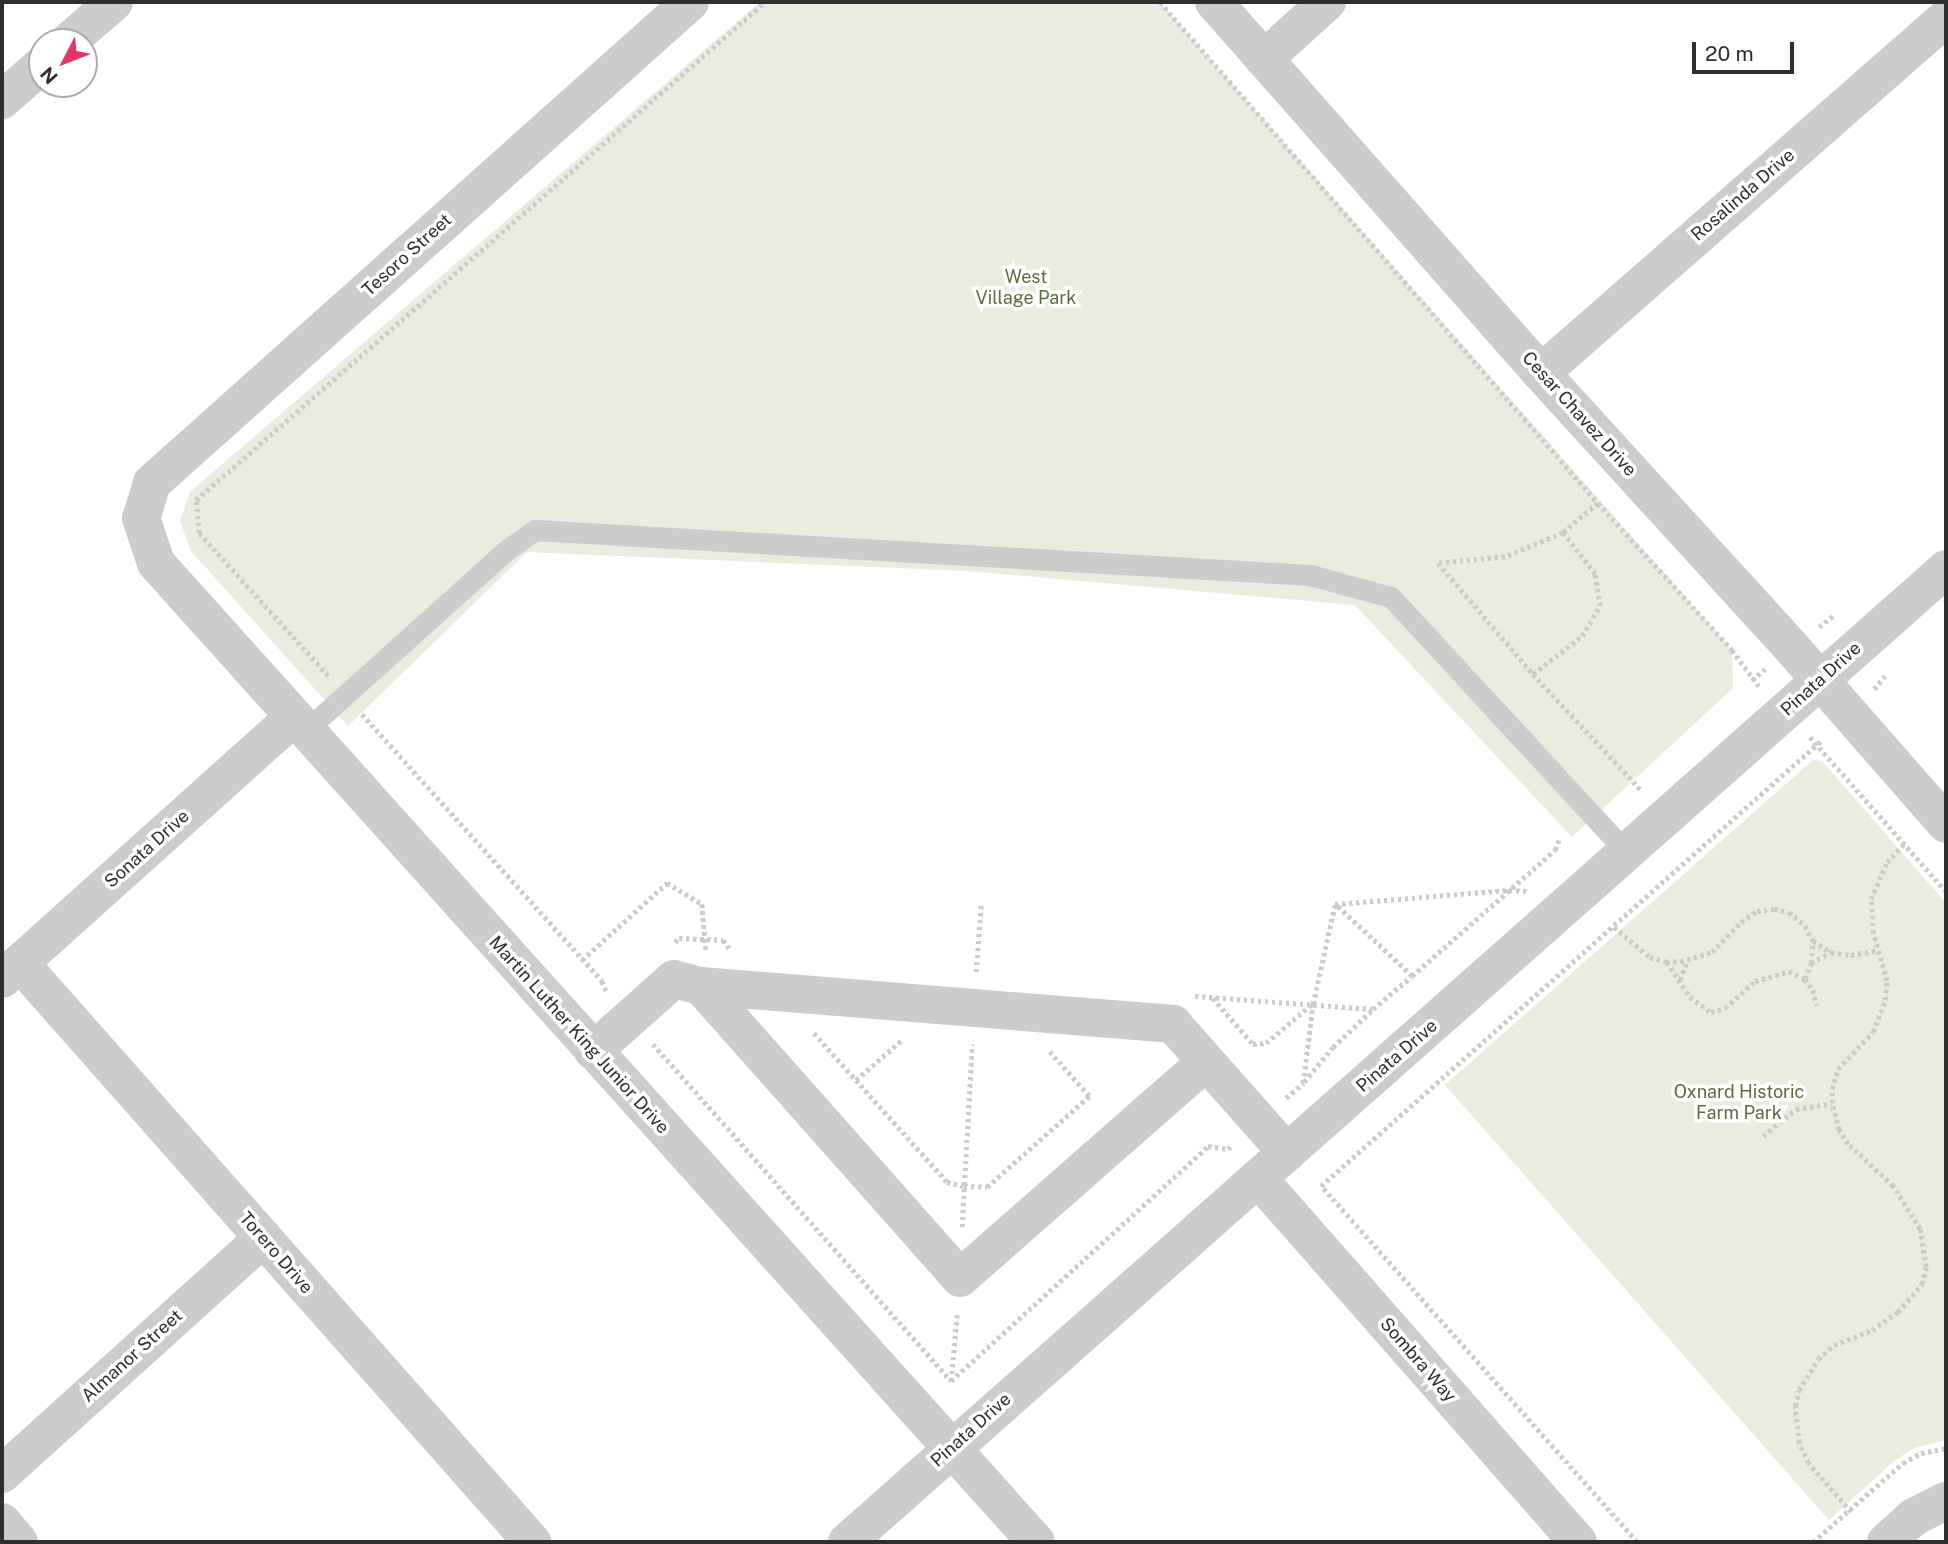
<!DOCTYPE html>
<style>
body{margin:0}
#map{position:relative;width:1948px;height:1544px;overflow:hidden;background:#fff;font-family:"Public Sans",sans-serif}
div>[style]{position:absolute}
.green>*{inset:0;background:#e9ecde}
.path>*{height:4.5px;margin-top:-2.25px;transform-origin:0;background:repeating-linear-gradient(90deg,#ccc 0 3.5px,transparent 0 7px)}
.service>*{height:21px;margin:-10.5px;padding:0 10.5px;transform-origin:10.5px;border-radius:10.5px;background:#ccc}
.minor>*{height:38px;margin:-19px;padding:0 19px;transform-origin:19px;border-radius:19px;background:#ccc}
span{translate:-50% -50%;white-space:nowrap;text-align:center;line-height:1.15;-webkit-text-stroke:7px #fff;paint-order:stroke}
.street-label{font-size:18px;color:#2f2f2f}
.park-label{font-size:18px;color:#5c6b3d}
.frame{position:absolute;inset:0;border:4px solid #2f2f2f;pointer-events:none}
.north{position:absolute;left:28px;top:28px;width:70px;height:70px;box-sizing:border-box;background:#fff;border:2px solid #acacac;border-radius:50%;rotate:228deg;font-size:19px;font-weight:700;line-height:28px;text-align:center;color:#2f2f2f}
.north::after{content:'';display:block;margin:auto;width:24px;height:32px;background:#e33566;clip-path:polygon(50% 0,100% 100%,50% 72%,0 100%)}
.scale{position:absolute;left:1692px;top:42px;width:102px;height:32px;box-sizing:border-box;border:4px solid #2f2f2f;border-top:0;padding-left:9px;font-size:21px;line-height:24px;white-space:nowrap;color:#2f2f2f;-webkit-text-stroke:5px #fff;paint-order:stroke}
</style>
<div id="map">
<div class="green">
<i style="clip-path:polygon(760px 2px,1160px 2px,1732px 650px,1733px 688px,1572px 837px,1355px 605px,966px 571px,527px 552px,348px 726px,191px 551px,180px 521px,190px 492px)"></i>
<i style="clip-path:polygon(1813px 760px,1822px 761px,1946px 903px,1946px 1440px,1914px 1448px,1894px 1461px,1829px 1520px,1445px 1085px)"></i>
</div>
<div class="path">
<i style="left:1160px;top:2px;width:665px;rotate:48.84deg"></i>
<i style="left:1598px;top:503px;width:199px;rotate:47.6deg"></i>
<i style="left:1732px;top:650px;width:45px;rotate:53.1deg"></i>
<i style="left:1598px;top:503px;width:46px;rotate:139.4deg"></i>
<i style="left:1563px;top:533px;width:63px;rotate:157.5deg"></i>
<i style="left:1505px;top:557px;width:67px;rotate:174.9deg"></i>
<i style="left:1438px;top:563px;width:146px;rotate:49.4deg"></i>
<i style="left:1533px;top:674px;width:160px;rotate:47deg"></i>
<i style="left:1819px;top:627px;width:18px;rotate:-38deg"></i>
<i style="left:1533px;top:674px;width:62px;rotate:-37.8deg"></i>
<i style="left:1582px;top:636px;width:35px;rotate:-59deg"></i>
<i style="left:1600px;top:606px;width:32px;rotate:-99deg"></i>
<i style="left:1595px;top:574px;width:52px;rotate:-128deg"></i>
<i style="left:328px;top:676px;width:193px;rotate:-132.1deg"></i>
<i style="left:199px;top:533px;width:33px;rotate:-95deg"></i>
<i style="left:196px;top:500px;width:756px;rotate:-41.19deg"></i>
<i style="left:1752px;top:680px;width:17px;rotate:-40deg"></i>
<i style="left:1874px;top:689px;width:17px;rotate:-50deg"></i>
<i style="left:362px;top:714px;width:359px;rotate:48deg"></i>
<i style="left:602px;top:981px;width:13px;rotate:67deg"></i>
<i style="left:1810px;top:737px;width:205px;rotate:48.6deg"></i>
<i style="left:1614px;top:927px;width:47px;rotate:39.8deg"></i>
<i style="left:1650px;top:957px;width:17px;rotate:17deg"></i>
<i style="left:1666px;top:962px;width:21px;rotate:-5deg"></i>
<i style="left:1687px;top:960px;width:26px;rotate:-18deg"></i>
<i style="left:1712px;top:952px;width:42px;rotate:-46deg"></i>
<i style="left:1741px;top:922px;width:19px;rotate:-35deg"></i>
<i style="left:1757px;top:911px;width:17px;rotate:-7deg"></i>
<i style="left:1774px;top:909px;width:15px;rotate:11deg"></i>
<i style="left:1789px;top:912px;width:21px;rotate:41deg"></i>
<i style="left:1805px;top:926px;width:17px;rotate:62deg"></i>
<i style="left:1813px;top:941px;width:21px;rotate:31deg"></i>
<i style="left:1831px;top:952px;width:20px;rotate:9deg"></i>
<i style="left:1851px;top:955px;width:27px;rotate:-10deg"></i>
<i style="left:675px;top:942px;width:6px;rotate:-45deg"></i>
<i style="left:679px;top:938px;width:44px;rotate:2.6deg"></i>
<i style="left:723px;top:940px;width:14px;rotate:51deg"></i>
<i style="left:582px;top:960px;width:115px;rotate:-42.2deg"></i>
<i style="left:667px;top:883px;width:41px;rotate:31deg"></i>
<i style="left:702px;top:904px;width:46px;rotate:85deg"></i>
<i style="left:1667px;top:962px;width:42px;rotate:56.7deg"></i>
<i style="left:1690px;top:997px;width:26px;rotate:36deg"></i>
<i style="left:1711px;top:1012px;width:15px;rotate:-16deg"></i>
<i style="left:1725px;top:1008px;width:40px;rotate:-42deg"></i>
<i style="left:1755px;top:981px;width:35px;rotate:-16deg"></i>
<i style="left:1789px;top:971px;width:18px;rotate:27deg"></i>
<i style="left:1805px;top:979px;width:14px;rotate:54deg"></i>
<i style="left:1813px;top:990px;width:16px;rotate:75deg"></i>
<i style="left:1811px;top:963px;width:22px;rotate:-85deg"></i>
<i style="left:976px;top:972px;width:69px;rotate:-85.9deg"></i>
<i style="left:1412px;top:976px;width:191px;rotate:-41.4deg"></i>
<i style="left:1555px;top:850px;width:14px;rotate:-69deg"></i>
<i style="left:1805px;top:979px;width:17px;rotate:-69deg"></i>
<i style="left:1811px;top:963px;width:23px;rotate:-29deg"></i>
<i style="left:1680px;top:980px;width:21px;rotate:-71deg"></i>
<i style="left:1195px;top:996px;width:178px;rotate:4.2deg"></i>
<i style="left:1373px;top:1009px;width:51px;rotate:-40.2deg"></i>
<i style="left:1412px;top:976px;width:105px;rotate:-136.9deg"></i>
<i style="left:1213px;top:998px;width:61px;rotate:49deg"></i>
<i style="left:1253px;top:1044px;width:13px;rotate:-4deg"></i>
<i style="left:1266px;top:1043px;width:60px;rotate:-40.3deg"></i>
<i style="left:814px;top:1033px;width:200px;rotate:48.2deg"></i>
<i style="left:947px;top:1182px;width:17px;rotate:13deg"></i>
<i style="left:964px;top:1186px;width:23px;rotate:2deg"></i>
<i style="left:987px;top:1187px;width:137px;rotate:-41.7deg"></i>
<i style="left:1089px;top:1096px;width:62px;rotate:-131.7deg"></i>
<i style="left:653px;top:1044px;width:450px;rotate:48.5deg"></i>
<i style="left:951px;top:1381px;width:348px;rotate:-42.4deg"></i>
<i style="left:1208px;top:1146px;width:20px;rotate:9deg"></i>
<i style="left:1228px;top:1149px;width:6px;rotate:-45deg"></i>
<i style="left:856px;top:1080px;width:62px;rotate:-41.1deg"></i>
<i style="left:1304px;top:1082px;width:45px;rotate:-50.4deg"></i>
<i style="left:1333px;top:1047px;width:54px;rotate:-43.5deg"></i>
<i style="left:1286px;top:1098px;width:23px;rotate:-41deg"></i>
<i style="left:1303px;top:1083px;width:80px;rotate:-82.8deg"></i>
<i style="left:1313px;top:1004px;width:102px;rotate:-77.6deg"></i>
<i style="left:1335px;top:904px;width:175px;rotate:-4.6deg"></i>
<i style="left:1509px;top:890px;width:18px;rotate:3deg"></i>
<i style="left:1763px;top:1136px;width:43px;rotate:-39.3deg"></i>
<i style="left:1796px;top:1109px;width:36px;rotate:-9deg"></i>
<i style="left:962px;top:1227px;width:183px;rotate:-86.9deg"></i>
<i style="left:951px;top:1381px;width:68px;rotate:-85deg"></i>
<i style="left:1851px;top:1512px;width:65px;rotate:-131.3deg"></i>
<i style="left:1808px;top:1463px;width:22px;rotate:-114deg"></i>
<i style="left:1799px;top:1443px;width:37px;rotate:-96deg"></i>
<i style="left:1795px;top:1406px;width:16px;rotate:-76deg"></i>
<i style="left:1799px;top:1390px;width:36px;rotate:-58deg"></i>
<i style="left:1818px;top:1359px;width:21px;rotate:-41deg"></i>
<i style="left:1834px;top:1345px;width:41px;rotate:-21.5deg"></i>
<i style="left:1872px;top:1330px;width:32px;rotate:-35deg"></i>
<i style="left:1898px;top:1312px;width:37px;rotate:-49deg"></i>
<i style="left:1922px;top:1284px;width:17px;rotate:-77deg"></i>
<i style="left:1926px;top:1267px;width:38px;rotate:-99deg"></i>
<i style="left:1920px;top:1229px;width:51px;rotate:-122.1deg"></i>
<i style="left:1893px;top:1186px;width:62px;rotate:-137deg"></i>
<i style="left:1848px;top:1144px;width:17px;rotate:-123deg"></i>
<i style="left:1839px;top:1130px;width:28px;rotate:-105deg"></i>
<i style="left:1832px;top:1103px;width:14px;rotate:-90deg"></i>
<i style="left:1832px;top:1089px;width:21px;rotate:-73deg"></i>
<i style="left:1838px;top:1069px;width:51px;rotate:-46.6deg"></i>
<i style="left:1873px;top:1032px;width:34px;rotate:-69deg"></i>
<i style="left:1885px;top:1000px;width:19px;rotate:-84deg"></i>
<i style="left:1887px;top:981px;width:50px;rotate:-106.3deg"></i>
<i style="left:1873px;top:933px;width:34px;rotate:-93deg"></i>
<i style="left:1871px;top:899px;width:40px;rotate:-66.6deg"></i>
<i style="left:1887px;top:862px;width:25px;rotate:-47deg"></i>
<i style="left:1637px;top:1542px;width:476px;rotate:-131.6deg"></i>
<i style="left:1321px;top:1186px;width:672px;rotate:-41.68deg"></i>
<i style="left:1813px;top:1542px;width:120px;rotate:-41.3deg"></i>
<i style="left:1903px;top:1463px;width:21px;rotate:-29deg"></i>
<i style="left:1921px;top:1453px;width:25px;rotate:-11deg"></i>
</div>
<div class="service">
<i style="left:305px;top:731px;width:273px;rotate:-41.9deg"></i>
<i style="left:508px;top:549px;width:33px;rotate:-35deg"></i>
<i style="left:535px;top:530px;width:776px;rotate:3.32deg"></i>
<i style="left:1310px;top:575px;width:84px;rotate:15.2deg"></i>
<i style="left:1391px;top:597px;width:348px;rotate:47.3deg"></i>
</div>
<div class="minor">
<i style="left:690px;top:2px;width:722px;rotate:138.2deg"></i>
<i style="left:152px;top:483px;width:37px;rotate:107deg"></i>
<i style="left:141px;top:518px;width:47px;rotate:71.6deg"></i>
<i style="left:156px;top:563px;width:1316px;rotate:48.05deg"></i>
<i style="left:1214px;top:2px;width:495px;rotate:48.6deg"></i>
<i style="left:1541px;top:373px;width:372px;rotate:47.6deg"></i>
<i style="left:1792px;top:648px;width:234px;rotate:48.8deg"></i>
<i style="left:68px;top:42px;width:61px;rotate:-41deg"></i>
<i style="left:1264px;top:59px;width:85px;rotate:-42.1deg"></i>
<i style="left:2px;top:100px;width:53px;rotate:-41.2deg"></i>
<i style="left:1541px;top:373px;width:539px;rotate:-41.24deg"></i>
<i style="left:20px;top:963px;width:773px;rotate:48.51deg"></i>
<i style="left:2px;top:979px;width:391px;rotate:-41.9deg"></i>
<i style="left:701px;top:986px;width:390px;rotate:48.4deg"></i>
<i style="left:960px;top:1278px;width:327px;rotate:-41.3deg"></i>
<i style="left:593px;top:1051px;width:108px;rotate:-41.6deg"></i>
<i style="left:674px;top:979px;width:28px;rotate:15deg"></i>
<i style="left:701px;top:986px;width:474px;rotate:4.6deg"></i>
<i style="left:1173px;top:1024px;width:172px;rotate:48.5deg"></i>
<i style="left:1258px;top:1178px;width:485px;rotate:48.7deg"></i>
<i style="left:2px;top:1474px;width:352px;rotate:-42.1deg"></i>
<i style="left:2px;top:1522px;width:26px;rotate:50deg"></i>
<i style="left:847px;top:1542px;width:1468px;rotate:-41.52deg"></i>
<i style="left:1886px;top:1542px;width:38px;rotate:-42deg"></i>
<i style="left:1914px;top:1517px;width:36px;rotate:-27deg"></i>
</div>
<div class="street-label">
<span style="left:1743px;top:195px;rotate:-41deg">Rosalinda Drive</span>
<span style="left:407px;top:255px;rotate:-42deg">Tesoro Street</span>
<span style="left:1579px;top:414px;rotate:48deg">Cesar Chavez Drive</span>
<span style="left:1821px;top:679px;rotate:-42deg">Pinata Drive</span>
<span style="left:147px;top:849px;rotate:-42deg">Sonata Drive</span>
<span style="left:579px;top:1035px;rotate:48deg">Martin Luther King Junior Drive</span>
<span style="left:1397px;top:1056px;rotate:-41deg">Pinata Drive</span>
<span style="left:276px;top:1253px;rotate:49deg">Torero Drive</span>
<span style="left:132px;top:1356px;rotate:-42deg">Almanor Street</span>
<span style="left:1418px;top:1360px;rotate:49deg">Sombra Way</span>
<span style="left:971px;top:1430px;rotate:-42deg">Pinata Drive</span>
</div>
<div class="park-label">
<span style="left:1026px;top:288px">West<br>Village Park</span>
<span style="left:1739px;top:1103px">Oxnard Historic<br>Farm Park</span>
</div>
<div class="frame"></div>
<div class="north">N</div>
<div class="scale">20 m</div>
</div>
